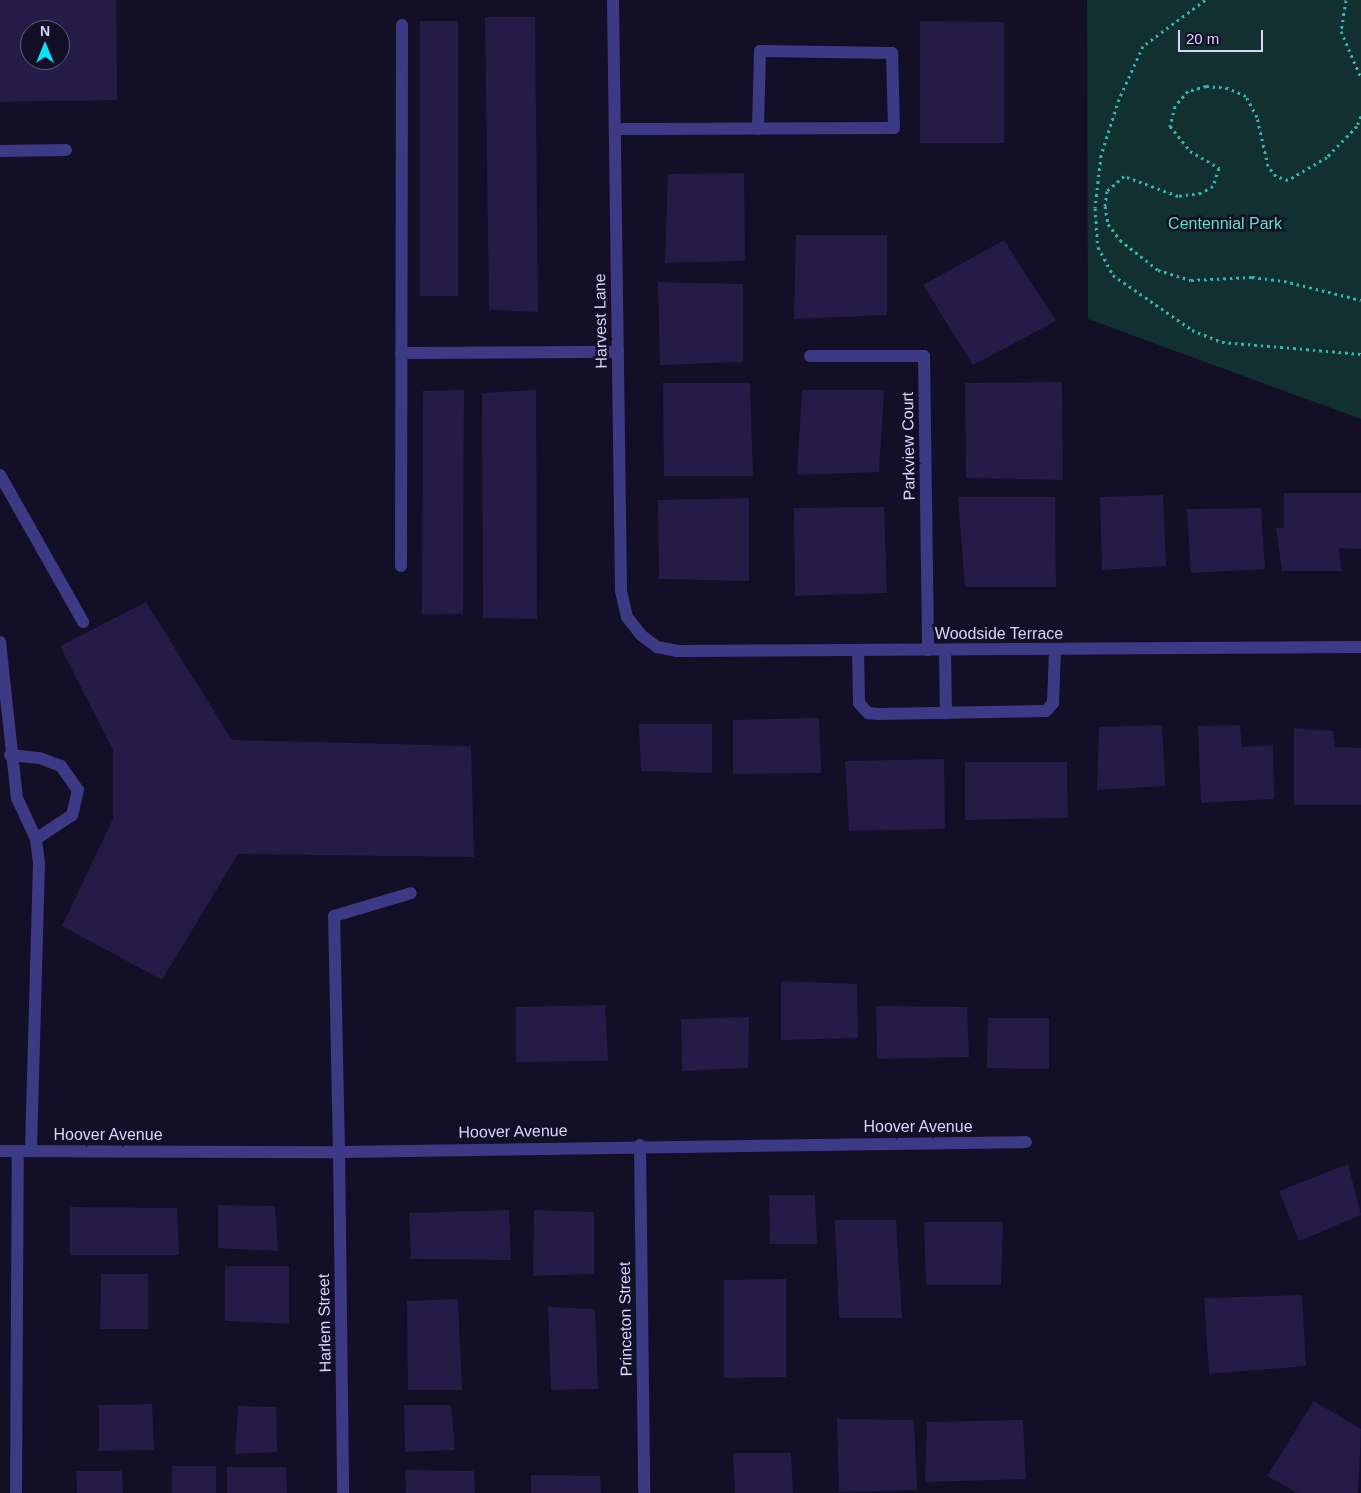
<!DOCTYPE html>
<style>
body{margin:0}
#map{position:relative;width:1361px;height:1493px;overflow:hidden;background:#130f26;font-family:Arial,sans-serif}
div>[style]{position:absolute}
.green>*{inset:0;background:#12302f}
.building>*{inset:0;background:#241b47}
.path>*{height:3px;margin-top:-1.5px;transform-origin:0;background:repeating-linear-gradient(90deg,#2fb8b0 0 2.5px,transparent 0 6.5px)}
.lane>*{height:12px;margin:-6px;padding:0 6px;transform-origin:6px;border-radius:6px;background:#3d3a85}
.street>*{height:12px;margin:-6px;padding:0 6px;transform-origin:6px;border-radius:6px;background:#3d3a85}
span{translate:-50% -50%;white-space:nowrap;text-align:center;line-height:1.15;-webkit-text-stroke:5px #130f26;paint-order:stroke}
.park-label{font-size:16px;color:#5fe0c0}
.street-label{font-size:16px;color:#d9d4ff}
.north{position:absolute;left:20px;top:20px;width:50px;height:50px;box-sizing:border-box;background:#130f26;border:1px solid #625e7d;border-radius:50%;rotate:0deg;font-size:14px;font-weight:700;line-height:20px;text-align:center;color:#d9d4ff}
.north::after{content:'';display:block;margin:auto;width:18px;height:22px;background:#00e5ff;clip-path:polygon(50% 0,100% 100%,50% 72%,0 100%)}
.scale{position:absolute;left:1178px;top:30px;width:85px;height:22px;box-sizing:border-box;border:2px solid #d9d4ff;border-top:0;padding-left:6px;font-size:15px;line-height:18px;white-space:nowrap;color:#d9d4ff;-webkit-text-stroke:4px #130f26;paint-order:stroke}
</style>
<div id="map">
<div class="green">
<i style="clip-path:polygon(1087px 0,1361px 0,1361px 419px,1088px 319px)"></i>
</div>
<div class="building">
<i style="clip-path:polygon(evenodd,0 0,116px 0,117px 100px,0 102px,0 0,30px 30px,60px 30px,60px 60px,30px 60px,30px 30px)"></i>
<i style="clip-path:polygon(485px 17px,535px 17px,538px 312px,489px 310px)"></i>
<i style="clip-path:polygon(420px 21px,458px 21px,458px 296px,420px 296px)"></i>
<i style="clip-path:polygon(920px 21px,1004px 22px,1004px 143px,920px 143px)"></i>
<i style="clip-path:polygon(744px 173px,745px 261px,665px 263px,668px 174px)"></i>
<i style="clip-path:polygon(796px 235px,887px 235px,887px 315px,794px 319px)"></i>
<i style="clip-path:polygon(1004px 240px,1056px 321px,973px 365px,923px 285px)"></i>
<i style="clip-path:polygon(658px 282px,743px 284px,743px 362px,660px 365px)"></i>
<i style="clip-path:polygon(1062px 382px,1063px 480px,966px 478px,965px 383px)"></i>
<i style="clip-path:polygon(663px 383px,750px 383px,753px 476px,664px 476px)"></i>
<i style="clip-path:polygon(464px 390px,463px 614px,422px 615px,423px 391px)"></i>
<i style="clip-path:polygon(536px 390px,537px 619px,483px 618px,482px 393px)"></i>
<i style="clip-path:polygon(802px 390px,884px 390px,879px 472px,797px 475px)"></i>
<i style="clip-path:polygon(1284px 493px,1361px 493px,1361px 549px,1339px 548px,1341px 571px,1282px 571px,1276px 528px,1284px 528px)"></i>
<i style="clip-path:polygon(1163px 495px,1166px 566px,1102px 570px,1100px 497px)"></i>
<i style="clip-path:polygon(958px 497px,1055px 497px,1056px 587px,965px 587px)"></i>
<i style="clip-path:polygon(749px 498px,749px 581px,659px 579px,658px 500px)"></i>
<i style="clip-path:polygon(884px 507px,887px 593px,795px 596px,794px 508px)"></i>
<i style="clip-path:polygon(1261px 508px,1265px 569px,1191px 573px,1187px 509px)"></i>
<i style="clip-path:polygon(146px 602px,232px 740px,471px 746px,474px 857px,238px 854px,162px 980px,62px 926px,113px 819px,113px 750px,60px 646px)"></i>
<i style="clip-path:polygon(819px 718px,821px 773px,733px 774px,733px 720px)"></i>
<i style="clip-path:polygon(639px 724px,712px 724px,712px 773px,641px 771px)"></i>
<i style="clip-path:polygon(1162px 725px,1165px 786px,1097px 790px,1099px 727px)"></i>
<i style="clip-path:polygon(1240px 725px,1242px 747px,1273px 745px,1274px 799px,1201px 803px,1198px 726px)"></i>
<i style="clip-path:polygon(1294px 728px,1333px 731px,1335px 747px,1361px 748px,1361px 805px,1294px 805px)"></i>
<i style="clip-path:polygon(944px 759px,945px 829px,849px 831px,845px 761px)"></i>
<i style="clip-path:polygon(965px 762px,1067px 762px,1068px 818px,965px 820px)"></i>
<i style="clip-path:polygon(781px 981px,857px 984px,858px 1038px,781px 1040px)"></i>
<i style="clip-path:polygon(605px 1005px,608px 1061px,516px 1062px,516px 1007px)"></i>
<i style="clip-path:polygon(876px 1006px,967px 1007px,969px 1057px,877px 1059px)"></i>
<i style="clip-path:polygon(749px 1017px,748px 1068px,682px 1071px,681px 1019px)"></i>
<i style="clip-path:polygon(988px 1018px,1049px 1018px,1049px 1069px,987px 1068px)"></i>
<i style="clip-path:polygon(1348px 1164px,1361px 1215px,1299px 1241px,1279px 1191px)"></i>
<i style="clip-path:polygon(769px 1195px,815px 1195px,817px 1244px,770px 1244px)"></i>
<i style="clip-path:polygon(218px 1205px,275px 1206px,278px 1251px,218px 1248px)"></i>
<i style="clip-path:polygon(70px 1207px,177px 1208px,179px 1255px,70px 1255px)"></i>
<i style="clip-path:polygon(509px 1210px,511px 1260px,411px 1259px,409px 1213px)"></i>
<i style="clip-path:polygon(534px 1210px,594px 1212px,594px 1274px,533px 1276px)"></i>
<i style="clip-path:polygon(835px 1220px,896px 1220px,902px 1318px,839px 1318px)"></i>
<i style="clip-path:polygon(924px 1222px,1003px 1222px,1001px 1285px,926px 1285px)"></i>
<i style="clip-path:polygon(225px 1266px,289px 1266px,289px 1324px,225px 1321px)"></i>
<i style="clip-path:polygon(101px 1274px,148px 1274px,148px 1329px,100px 1329px)"></i>
<i style="clip-path:polygon(786px 1279px,786px 1377px,724px 1378px,724px 1280px)"></i>
<i style="clip-path:polygon(1302px 1295px,1306px 1366px,1209px 1374px,1204px 1298px)"></i>
<i style="clip-path:polygon(458px 1299px,462px 1390px,408px 1390px,407px 1301px)"></i>
<i style="clip-path:polygon(548px 1307px,595px 1309px,598px 1389px,551px 1390px)"></i>
<i style="clip-path:polygon(1314px 1401px,1361px 1429px,1358px 1493px,1298px 1493px,1267px 1476px)"></i>
<i style="clip-path:polygon(152px 1404px,154px 1450px,99px 1451px,99px 1405px)"></i>
<i style="clip-path:polygon(404px 1405px,451px 1405px,455px 1450px,405px 1452px)"></i>
<i style="clip-path:polygon(238px 1406px,276px 1407px,277px 1452px,235px 1454px)"></i>
<i style="clip-path:polygon(837px 1419px,914px 1420px,917px 1490px,839px 1492px)"></i>
<i style="clip-path:polygon(1023px 1420px,1026px 1479px,925px 1482px,927px 1422px)"></i>
<i style="clip-path:polygon(733px 1453px,791px 1453px,793px 1493px,735px 1493px)"></i>
<i style="clip-path:polygon(172px 1466px,216px 1466px,216px 1493px,172px 1493px)"></i>
<i style="clip-path:polygon(227px 1467px,286px 1467px,287px 1493px,227px 1493px)"></i>
<i style="clip-path:polygon(405px 1470px,474px 1471px,475px 1493px,406px 1493px)"></i>
<i style="clip-path:polygon(76px 1471px,122px 1471px,123px 1493px,77px 1493px)"></i>
<i style="clip-path:polygon(531px 1475px,600px 1476px,601px 1493px,531px 1493px)"></i>
</div>
<div class="path">
<i style="left:1205px;top:0;width:77px;rotate:143.4deg"></i>
<i style="left:1143px;top:46px;width:58px;rotate:114.4deg"></i>
<i style="left:1119px;top:99px;width:59px;rotate:107.8deg"></i>
<i style="left:1101px;top:155px;width:53px;rotate:96.5deg"></i>
<i style="left:1095px;top:208px;width:39px;rotate:86deg"></i>
<i style="left:1098px;top:247px;width:32px;rotate:62deg"></i>
<i style="left:1113px;top:275px;width:96px;rotate:34.8deg"></i>
<i style="left:1192px;top:330px;width:32px;rotate:22deg"></i>
<i style="left:1222px;top:342px;width:140px;rotate:4.9deg"></i>
<i style="left:1346px;top:0;width:31px;rotate:99deg"></i>
<i style="left:1341px;top:31px;width:51px;rotate:66.9deg"></i>
<i style="left:1361px;top:116px;width:11px;rotate:112deg"></i>
<i style="left:1357px;top:126px;width:43px;rotate:134.1deg"></i>
<i style="left:1327px;top:157px;width:45px;rotate:149.5deg"></i>
<i style="left:1288px;top:180px;width:13px;rotate:-162deg"></i>
<i style="left:1276px;top:176px;width:13px;rotate:-129deg"></i>
<i style="left:1268px;top:166px;width:50px;rotate:-102.7deg"></i>
<i style="left:1257px;top:117px;width:24px;rotate:-118deg"></i>
<i style="left:1246px;top:96px;width:20px;rotate:-156deg"></i>
<i style="left:1228px;top:88px;width:22px;rotate:-175deg"></i>
<i style="left:1206px;top:86px;width:19px;rotate:164deg"></i>
<i style="left:1188px;top:91px;width:20px;rotate:131deg"></i>
<i style="left:1175px;top:106px;width:21px;rotate:104deg"></i>
<i style="left:1170px;top:126px;width:32px;rotate:51deg"></i>
<i style="left:1190px;top:151px;width:34px;rotate:30deg"></i>
<i style="left:1219px;top:168px;width:19px;rotate:108deg"></i>
<i style="left:1213px;top:186px;width:14px;rotate:150deg"></i>
<i style="left:1201px;top:193px;width:23px;rotate:173deg"></i>
<i style="left:1178px;top:196px;width:58px;rotate:-159.7deg"></i>
<i style="left:1124px;top:176px;width:23px;rotate:139deg"></i>
<i style="left:1107px;top:191px;width:15px;rotate:98deg"></i>
<i style="left:1105px;top:206px;width:18px;rotate:81deg"></i>
<i style="left:1108px;top:224px;width:20px;rotate:53deg"></i>
<i style="left:1120px;top:240px;width:48px;rotate:38.3deg"></i>
<i style="left:1158px;top:270px;width:34px;rotate:17deg"></i>
<i style="left:1191px;top:280px;width:61px;rotate:-2.8deg"></i>
<i style="left:1252px;top:277px;width:32px;rotate:7deg"></i>
<i style="left:1284px;top:281px;width:79px;rotate:13.9deg"></i>
</div>
<div class="lane">
<i style="left:615px;top:129px;width:24px"></i>
<i style="left:639px;top:129px;width:255px;rotate:-0.2deg"></i>
<i style="left:894px;top:128px;width:75px;rotate:-91.5deg"></i>
<i style="left:892px;top:53px;width:132px;rotate:-179.1deg"></i>
<i style="left:760px;top:51px;width:78px;rotate:91.5deg"></i>
<i style="left:0;top:151px;width:66px;rotate:-0.9deg"></i>
<i style="left:401px;top:353px;width:217px;rotate:-0.3deg"></i>
<i style="left:0;top:475px;width:169px;rotate:60.5deg"></i>
<i style="left:401px;top:566px;width:541px;rotate:-89.89deg"></i>
<i style="left:0;top:642px;width:157px;rotate:83.8deg"></i>
<i style="left:17px;top:798px;width:45px;rotate:65.1deg"></i>
<i style="left:36px;top:839px;width:24px;rotate:83deg"></i>
<i style="left:39px;top:863px;width:288px;rotate:91.6deg"></i>
<i style="left:858px;top:650px;width:53px;rotate:88.9deg"></i>
<i style="left:859px;top:703px;width:13px;rotate:48deg"></i>
<i style="left:868px;top:713px;width:10px;rotate:6deg"></i>
<i style="left:878px;top:714px;width:168px;rotate:-1deg"></i>
<i style="left:1046px;top:711px;width:11px;rotate:-49deg"></i>
<i style="left:1053px;top:703px;width:53px;rotate:-87.8deg"></i>
<i style="left:945px;top:650px;width:63px;rotate:89.1deg"></i>
<i style="left:10px;top:755px;width:30px;rotate:6deg"></i>
<i style="left:40px;top:758px;width:22px;rotate:21deg"></i>
<i style="left:61px;top:766px;width:29px;rotate:55deg"></i>
<i style="left:78px;top:790px;width:26px;rotate:103deg"></i>
<i style="left:72px;top:815px;width:43px;rotate:146.3deg"></i>
<i style="left:339px;top:1152px;width:236px;rotate:-91.2deg"></i>
<i style="left:334px;top:916px;width:80px;rotate:-16.6deg"></i>
</div>
<div class="street">
<i style="left:613px;top:0;width:591px;rotate:89.22deg"></i>
<i style="left:621px;top:591px;width:27px;rotate:77deg"></i>
<i style="left:627px;top:617px;width:23px;rotate:52deg"></i>
<i style="left:641px;top:635px;width:20px;rotate:37deg"></i>
<i style="left:657px;top:647px;width:21px;rotate:11deg"></i>
<i style="left:678px;top:651px;width:683px;rotate:-0.34deg"></i>
<i style="left:810px;top:356px;width:114px"></i>
<i style="left:924px;top:356px;width:294px;rotate:89.2deg"></i>
<i style="left:640px;top:1145px;width:348px;rotate:89.3deg"></i>
<i style="left:0;top:1151px;width:339px;rotate:0.2deg"></i>
<i style="left:339px;top:1152px;width:687px;rotate:-0.83deg"></i>
<i style="left:339px;top:1152px;width:341px;rotate:89.3deg"></i>
<i style="left:16px;top:1493px;width:342px;rotate:-89.7deg"></i>
</div>
<div class="park-label">
<span style="left:1225px;top:224px">Centennial Park</span>
</div>
<div class="street-label">
<span style="left:601px;top:321px;rotate:-91deg">Harvest Lane</span>
<span style="left:909px;top:446px;rotate:-91deg">Parkview Court</span>
<span style="left:999px;top:634px">Woodside Terrace</span>
<span style="left:918px;top:1127px">Hoover Avenue</span>
<span style="left:513px;top:1132px;rotate:-1deg">Hoover Avenue</span>
<span style="left:108px;top:1135px">Hoover Avenue</span>
<span style="left:626px;top:1319px;rotate:-91deg">Princeton Street</span>
<span style="left:325px;top:1323px;rotate:-91deg">Harlem Street</span>
</div>
<div class="north">N</div>
<div class="scale">20 m</div>
</div>
